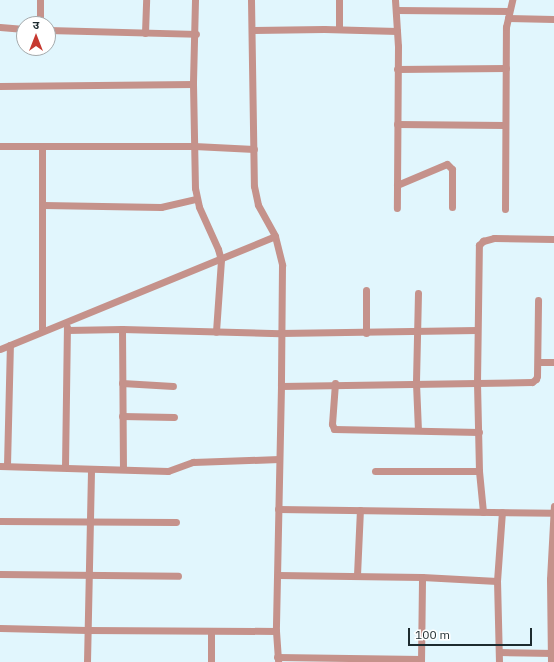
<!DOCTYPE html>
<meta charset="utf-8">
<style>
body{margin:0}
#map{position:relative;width:554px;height:662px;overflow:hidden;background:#e1f6fd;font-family:"IBM Plex Sans","Noto Sans Devanagari",sans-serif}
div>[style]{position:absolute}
.minor>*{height:7px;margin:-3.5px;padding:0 3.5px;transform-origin:3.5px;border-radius:3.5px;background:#c5928b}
span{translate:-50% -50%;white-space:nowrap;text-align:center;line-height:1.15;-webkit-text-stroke:4px #fff;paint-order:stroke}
.north{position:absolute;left:16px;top:16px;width:40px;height:40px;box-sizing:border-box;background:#fff;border:1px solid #a5aaac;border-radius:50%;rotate:0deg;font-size:11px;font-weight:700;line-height:16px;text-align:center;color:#1d2b2f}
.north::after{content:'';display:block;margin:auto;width:14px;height:18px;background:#c63930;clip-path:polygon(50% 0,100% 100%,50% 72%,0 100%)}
.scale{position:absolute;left:408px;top:628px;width:124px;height:18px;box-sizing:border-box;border:2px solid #1d2b2f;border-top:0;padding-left:5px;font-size:12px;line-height:14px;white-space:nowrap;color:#1d2b2f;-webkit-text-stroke:3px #fff;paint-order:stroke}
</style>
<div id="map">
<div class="minor">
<i style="left:40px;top:0;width:24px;rotate:90deg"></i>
<i style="left:195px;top:0;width:84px;rotate:91.4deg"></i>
<i style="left:193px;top:84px;width:104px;rotate:88.9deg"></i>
<i style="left:195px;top:188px;width:19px;rotate:78deg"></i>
<i style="left:199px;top:207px;width:46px;rotate:65.7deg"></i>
<i style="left:218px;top:249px;width:11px;rotate:75deg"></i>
<i style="left:221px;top:260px;width:72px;rotate:94deg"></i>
<i style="left:251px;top:0;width:186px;rotate:89.1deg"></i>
<i style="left:254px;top:186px;width:19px;rotate:78deg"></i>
<i style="left:258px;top:205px;width:35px;rotate:61deg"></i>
<i style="left:275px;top:236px;width:30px;rotate:76deg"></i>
<i style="left:282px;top:265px;width:121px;rotate:90.5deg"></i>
<i style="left:281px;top:386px;width:245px;rotate:91.2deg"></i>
<i style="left:276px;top:631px;width:31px;rotate:86deg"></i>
<i style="left:339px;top:0;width:29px;rotate:90deg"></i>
<i style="left:395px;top:0;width:46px;rotate:86.3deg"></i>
<i style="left:398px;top:46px;width:162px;rotate:90.4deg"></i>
<i style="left:396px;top:10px;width:113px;rotate:0.5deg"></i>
<i style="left:508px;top:18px;width:46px;rotate:1.2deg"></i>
<i style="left:0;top:27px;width:24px;rotate:5deg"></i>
<i style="left:48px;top:30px;width:148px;rotate:1.5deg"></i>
<i style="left:252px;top:30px;width:72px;rotate:-0.8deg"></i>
<i style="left:324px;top:29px;width:73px;rotate:1.6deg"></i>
<i style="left:145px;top:33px;width:33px;rotate:-88deg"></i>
<i style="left:397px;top:69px;width:109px;rotate:-0.5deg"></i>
<i style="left:0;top:86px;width:193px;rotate:-0.6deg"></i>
<i style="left:397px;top:124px;width:108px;rotate:0.5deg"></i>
<i style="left:0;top:146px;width:194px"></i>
<i style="left:194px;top:146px;width:60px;rotate:2.9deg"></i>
<i style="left:42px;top:147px;width:183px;rotate:90deg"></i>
<i style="left:397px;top:185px;width:54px;rotate:-22.8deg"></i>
<i style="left:447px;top:164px;width:7px;rotate:45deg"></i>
<i style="left:452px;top:169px;width:38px;rotate:90deg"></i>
<i style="left:43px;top:205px;width:118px;rotate:1deg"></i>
<i style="left:161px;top:207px;width:36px;rotate:-13deg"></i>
<i style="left:505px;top:209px;width:182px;rotate:-89.7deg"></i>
<i style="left:506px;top:27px;width:28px;rotate:-77deg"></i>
<i style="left:366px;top:290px;width:43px;rotate:90deg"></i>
<i style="left:418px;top:293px;width:90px;rotate:91.3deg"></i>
<i style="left:416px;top:383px;width:47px;rotate:87.6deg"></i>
<i style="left:122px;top:329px;width:139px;rotate:89.6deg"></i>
<i style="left:67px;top:330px;width:55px;rotate:-1deg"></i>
<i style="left:122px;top:329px;width:158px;rotate:1.5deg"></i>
<i style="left:280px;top:333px;width:197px;rotate:-0.9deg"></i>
<i style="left:0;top:349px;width:297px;rotate:-22.3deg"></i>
<i style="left:538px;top:362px;width:16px"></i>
<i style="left:122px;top:383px;width:51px;rotate:3.4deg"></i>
<i style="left:335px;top:383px;width:41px;rotate:94.2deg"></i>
<i style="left:332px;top:424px;width:5px;rotate:68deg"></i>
<i style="left:334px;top:429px;width:145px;rotate:1.2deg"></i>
<i style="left:281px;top:386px;width:251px;rotate:-0.9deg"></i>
<i style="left:532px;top:382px;width:5px;rotate:-37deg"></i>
<i style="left:536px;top:379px;width:3px;rotate:-72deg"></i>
<i style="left:537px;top:376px;width:76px;rotate:-89.2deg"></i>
<i style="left:122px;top:416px;width:52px;rotate:1.1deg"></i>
<i style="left:7px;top:465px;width:120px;rotate:-88.6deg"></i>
<i style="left:0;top:466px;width:168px;rotate:1.7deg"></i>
<i style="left:168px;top:471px;width:27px;rotate:-20deg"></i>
<i style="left:193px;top:462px;width:86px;rotate:-2deg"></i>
<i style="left:65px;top:467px;width:140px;rotate:-89.2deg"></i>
<i style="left:375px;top:471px;width:104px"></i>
<i style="left:278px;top:509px;width:276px;rotate:0.8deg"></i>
<i style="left:483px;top:512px;width:41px;rotate:-95.6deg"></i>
<i style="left:479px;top:471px;width:89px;rotate:-91.3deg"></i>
<i style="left:477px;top:382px;width:137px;rotate:-89.2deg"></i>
<i style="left:479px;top:245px;width:6px;rotate:-45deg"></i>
<i style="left:483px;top:241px;width:11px;rotate:-15deg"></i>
<i style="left:494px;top:238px;width:60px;rotate:1deg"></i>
<i style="left:0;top:521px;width:176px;rotate:0.3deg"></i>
<i style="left:0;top:574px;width:178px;rotate:0.6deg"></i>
<i style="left:278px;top:575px;width:144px;rotate:0.8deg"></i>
<i style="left:422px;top:577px;width:75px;rotate:3.1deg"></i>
<i style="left:357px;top:575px;width:65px;rotate:-87.4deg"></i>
<i style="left:0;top:628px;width:87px;rotate:1.3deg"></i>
<i style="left:87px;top:630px;width:189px;rotate:0.3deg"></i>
<i style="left:499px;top:652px;width:55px;rotate:1deg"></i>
<i style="left:277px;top:657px;width:144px;rotate:0.8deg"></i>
<i style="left:87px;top:662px;width:192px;rotate:-88.8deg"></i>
<i style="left:211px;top:662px;width:30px;rotate:-90deg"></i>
<i style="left:421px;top:662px;width:85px;rotate:-89.3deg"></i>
<i style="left:499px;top:662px;width:81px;rotate:-91.4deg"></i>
<i style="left:497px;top:581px;width:69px;rotate:-85.9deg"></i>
<i style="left:551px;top:662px;width:83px;rotate:-90.7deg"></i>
<i style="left:550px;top:579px;width:73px;rotate:-86.9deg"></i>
</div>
<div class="north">उ</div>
<div class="scale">100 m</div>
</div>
